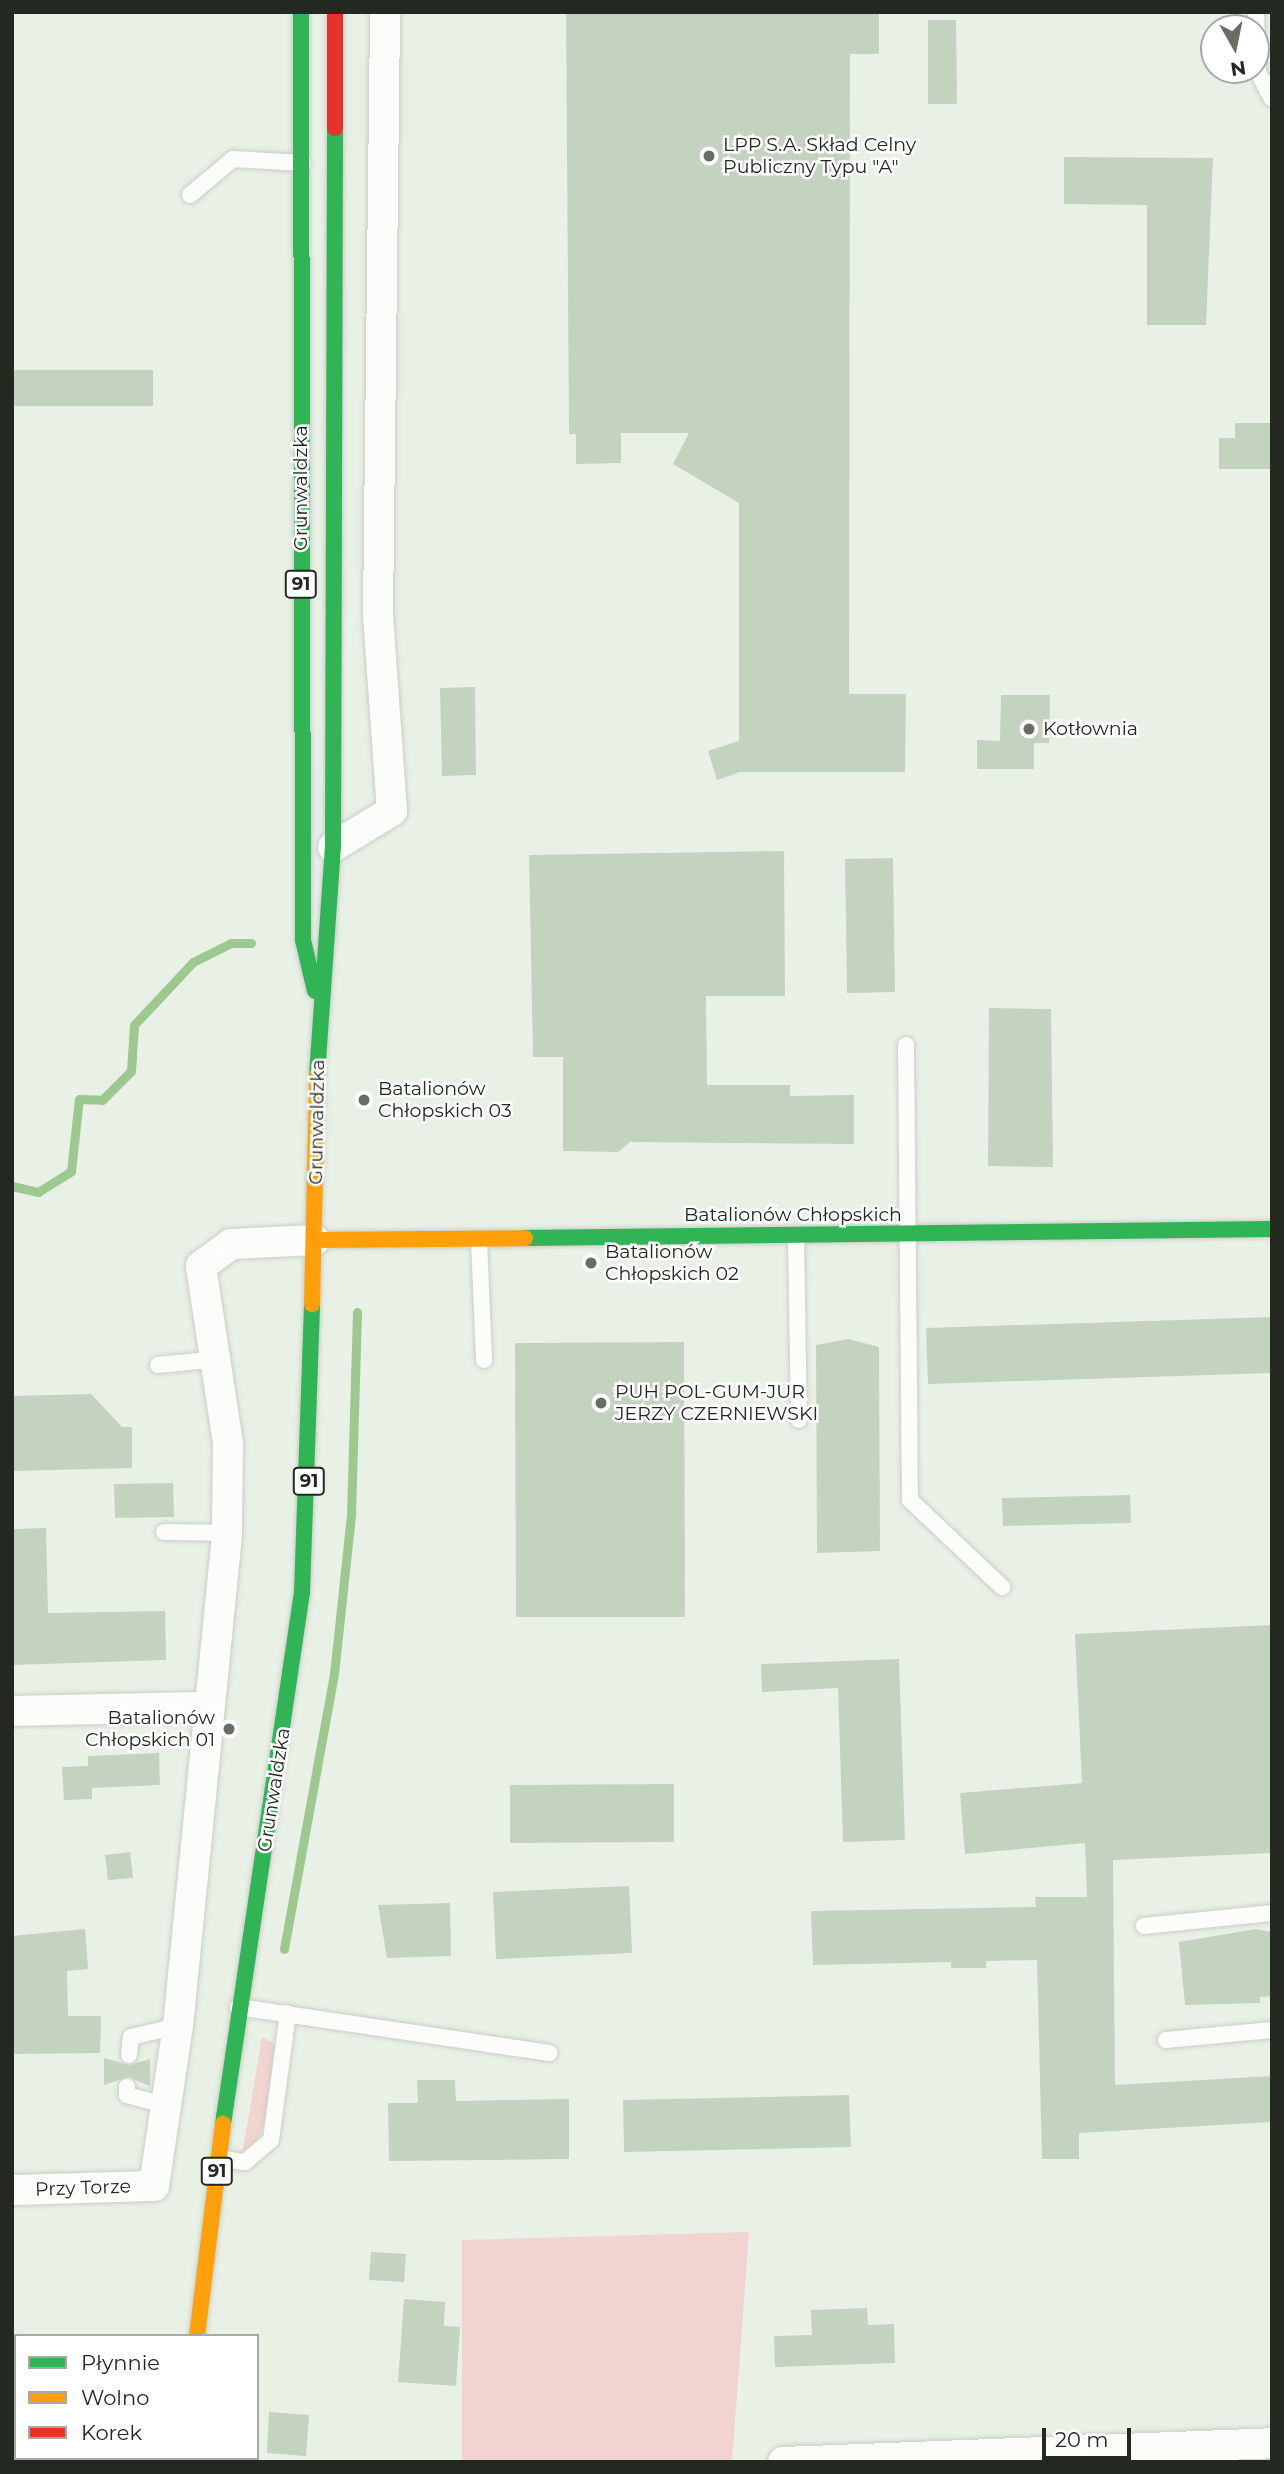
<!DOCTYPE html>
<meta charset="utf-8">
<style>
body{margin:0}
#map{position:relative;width:1284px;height:2474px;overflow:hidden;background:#e9f1e7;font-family:Montserrat,sans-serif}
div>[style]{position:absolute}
.green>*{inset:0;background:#f1d3cf}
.stream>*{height:9px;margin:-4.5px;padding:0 4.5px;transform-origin:4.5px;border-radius:4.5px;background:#9dc890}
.building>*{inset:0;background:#c4d3bf}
.roads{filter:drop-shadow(0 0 2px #c9cec7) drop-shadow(0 0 2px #c9cec7)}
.lane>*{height:16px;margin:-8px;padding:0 8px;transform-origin:8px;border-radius:8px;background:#fcfdfb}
.street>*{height:30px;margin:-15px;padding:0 15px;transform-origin:15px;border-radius:15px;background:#fcfdfb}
.fast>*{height:16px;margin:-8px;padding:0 8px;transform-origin:8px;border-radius:8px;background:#30b455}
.slow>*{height:16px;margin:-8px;padding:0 8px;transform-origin:8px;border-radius:8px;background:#ff9f0a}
.jam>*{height:16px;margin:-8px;padding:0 8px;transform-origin:8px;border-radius:8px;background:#e5322d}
.dots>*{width:19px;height:19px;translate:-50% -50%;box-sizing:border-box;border:4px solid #fff;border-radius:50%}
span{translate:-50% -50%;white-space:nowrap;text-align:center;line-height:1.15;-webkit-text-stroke:5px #fff;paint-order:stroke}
.shield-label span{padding:2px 5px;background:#fff;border:2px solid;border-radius:5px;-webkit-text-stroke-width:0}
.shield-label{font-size:18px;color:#232821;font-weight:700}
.poi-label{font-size:19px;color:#232821}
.left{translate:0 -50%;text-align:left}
.right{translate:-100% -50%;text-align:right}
.street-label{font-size:19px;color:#232821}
.frame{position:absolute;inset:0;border:14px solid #232821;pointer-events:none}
.legend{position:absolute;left:14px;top:2334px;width:245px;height:126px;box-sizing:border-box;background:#fff;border:2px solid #a7a9a6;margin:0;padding:9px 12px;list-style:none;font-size:21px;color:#232821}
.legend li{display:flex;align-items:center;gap:14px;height:35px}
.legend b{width:35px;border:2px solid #a7a9a6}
.north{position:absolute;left:1200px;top:14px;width:70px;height:70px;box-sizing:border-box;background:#fff;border:2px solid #a7a9a6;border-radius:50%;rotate:171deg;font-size:19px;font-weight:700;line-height:28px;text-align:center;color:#232821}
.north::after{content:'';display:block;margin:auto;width:24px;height:32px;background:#686e66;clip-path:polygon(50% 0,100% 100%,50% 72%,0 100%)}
.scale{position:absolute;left:1042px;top:2428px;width:89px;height:32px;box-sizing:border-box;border:4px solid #232821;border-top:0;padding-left:9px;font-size:21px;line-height:24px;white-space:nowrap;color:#232821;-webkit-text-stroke:5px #fff;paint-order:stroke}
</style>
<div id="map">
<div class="green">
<i style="clip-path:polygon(262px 2037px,275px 2044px,264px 2125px,252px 2150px,243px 2150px)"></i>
<i style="clip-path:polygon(749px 2232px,732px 2462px,462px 2462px,462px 2240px)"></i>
</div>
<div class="stream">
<i style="left:12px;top:1186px;width:27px;rotate:13deg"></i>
<i style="left:38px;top:1192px;width:39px;rotate:-32deg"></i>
<i style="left:71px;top:1171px;width:72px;rotate:-83.7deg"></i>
<i style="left:79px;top:1099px;width:23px;rotate:2deg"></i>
<i style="left:102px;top:1100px;width:41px;rotate:-45deg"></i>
<i style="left:131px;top:1071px;width:46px;rotate:-86.3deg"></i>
<i style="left:134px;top:1025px;width:86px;rotate:-46.9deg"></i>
<i style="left:193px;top:962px;width:42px;rotate:-26.6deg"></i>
<i style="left:231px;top:943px;width:20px"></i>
<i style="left:284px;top:1949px;width:280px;rotate:-79.7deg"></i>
<i style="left:334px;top:1674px;width:160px;rotate:-83.9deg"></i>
<i style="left:351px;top:1515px;width:203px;rotate:-88.3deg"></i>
</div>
<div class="building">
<i style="clip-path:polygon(566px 12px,879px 12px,879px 54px,850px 54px,849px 694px,906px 694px,905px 772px,740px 772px,717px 780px,708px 751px,739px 741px,739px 503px,673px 464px,689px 433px,621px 433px,621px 463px,576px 464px,576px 434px,569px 434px)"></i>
<i style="clip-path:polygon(928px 20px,956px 20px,957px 104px,928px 104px)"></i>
<i style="clip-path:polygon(1064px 157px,1213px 158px,1206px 325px,1147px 325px,1147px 205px,1064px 204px)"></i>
<i style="clip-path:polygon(12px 370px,153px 370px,153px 406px,12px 406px)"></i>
<i style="clip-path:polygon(1235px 423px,1272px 423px,1272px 469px,1219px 469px,1219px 438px,1235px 438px)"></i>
<i style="clip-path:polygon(475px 687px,476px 775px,442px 776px,440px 688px)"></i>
<i style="clip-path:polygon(1001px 695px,1050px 695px,1049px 743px,1034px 743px,1034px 769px,977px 769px,977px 740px,1000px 741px)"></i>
<i style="clip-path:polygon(784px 851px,785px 996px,706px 996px,707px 1085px,790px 1085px,790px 1096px,854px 1095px,854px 1144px,630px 1142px,618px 1152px,563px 1151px,563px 1057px,533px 1057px,529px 855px)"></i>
<i style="clip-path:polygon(893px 858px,895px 992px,847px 993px,845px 859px)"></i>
<i style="clip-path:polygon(989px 1008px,1051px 1009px,1053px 1167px,988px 1166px)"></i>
<i style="clip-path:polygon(1272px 1317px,1272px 1373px,928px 1384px,926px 1328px)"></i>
<i style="clip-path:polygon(848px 1339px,879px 1347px,880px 1551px,817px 1553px,816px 1345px)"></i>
<i style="clip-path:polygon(684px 1342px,685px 1617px,516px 1617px,515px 1343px)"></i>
<i style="clip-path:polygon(91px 1394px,122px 1427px,132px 1427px,132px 1468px,12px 1471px,12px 1396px)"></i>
<i style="clip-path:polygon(173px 1483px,174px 1517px,115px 1518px,114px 1484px)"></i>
<i style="clip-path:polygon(1130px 1495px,1131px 1523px,1003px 1526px,1002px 1498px)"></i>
<i style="clip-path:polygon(46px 1528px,48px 1613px,165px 1611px,166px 1660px,12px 1665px,12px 1529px)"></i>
<i style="clip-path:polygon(1272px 1625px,1272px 1853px,1113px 1860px,1115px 2085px,1272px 2076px,1272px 2122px,1079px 2133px,1079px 2159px,1042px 2159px,1037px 1960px,986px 1961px,986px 1968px,951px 1968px,951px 1962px,813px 1965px,811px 1911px,1036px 1907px,1035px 1897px,1087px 1897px,1085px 1843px,965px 1854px,960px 1793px,1082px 1783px,1075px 1634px)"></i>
<i style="clip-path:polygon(899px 1659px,905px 1840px,843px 1842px,838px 1688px,762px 1692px,761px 1664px)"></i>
<i style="clip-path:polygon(159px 1753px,160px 1785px,92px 1788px,92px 1799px,64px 1800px,62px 1767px,88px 1766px,88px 1756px)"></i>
<i style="clip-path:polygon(674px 1784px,674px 1842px,510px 1843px,510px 1785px)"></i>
<i style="clip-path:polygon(130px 1852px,133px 1878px,108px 1880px,105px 1855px)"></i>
<i style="clip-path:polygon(629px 1886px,632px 1953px,496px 1959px,493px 1892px)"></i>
<i style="clip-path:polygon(450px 1903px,451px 1956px,387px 1958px,378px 1905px)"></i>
<i style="clip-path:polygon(85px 1929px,88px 1969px,67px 1971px,68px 2016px,101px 2016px,100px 2053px,12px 2054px,12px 1936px)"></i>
<i style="clip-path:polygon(1256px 1929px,1272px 1932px,1272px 1996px,1260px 1997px,1260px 2003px,1185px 2005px,1179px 1942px)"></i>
<i style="clip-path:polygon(104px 2058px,129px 2065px,150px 2059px,150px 2086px,128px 2077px,104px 2085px)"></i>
<i style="clip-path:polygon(417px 2080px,455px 2080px,456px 2101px,569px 2099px,569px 2159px,389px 2161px,388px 2103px,418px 2103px)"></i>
<i style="clip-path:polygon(849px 2095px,851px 2147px,624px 2152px,623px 2100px)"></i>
<i style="clip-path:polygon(371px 2252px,406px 2254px,404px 2282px,369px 2280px)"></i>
<i style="clip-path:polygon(404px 2299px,445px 2302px,444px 2326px,460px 2327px,456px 2386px,398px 2382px)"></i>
<i style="clip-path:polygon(867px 2308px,868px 2325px,894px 2324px,895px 2363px,775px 2367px,774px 2336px,812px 2335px,811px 2310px)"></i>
<i style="clip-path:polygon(269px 2412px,309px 2415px,306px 2456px,267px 2453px)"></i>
</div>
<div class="roads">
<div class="lane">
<i style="left:1256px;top:12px;width:60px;rotate:88.1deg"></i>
<i style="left:1258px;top:72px;width:30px;rotate:63deg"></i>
<i style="left:190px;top:195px;width:56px;rotate:-39.9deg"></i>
<i style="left:233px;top:159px;width:70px;rotate:3.3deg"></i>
<i style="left:906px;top:1045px;width:455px;rotate:89.5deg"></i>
<i style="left:910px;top:1500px;width:127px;rotate:43.4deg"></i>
<i style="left:796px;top:1236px;width:184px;rotate:89.1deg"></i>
<i style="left:479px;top:1240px;width:120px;rotate:87.6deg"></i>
<i style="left:158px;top:1365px;width:61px;rotate:-5.6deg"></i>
<i style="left:164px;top:1532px;width:63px;rotate:0.9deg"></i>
<i style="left:1144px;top:1926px;width:129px;rotate:-5.8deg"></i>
<i style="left:238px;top:2007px;width:315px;rotate:8.4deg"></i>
<i style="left:1166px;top:2040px;width:106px;rotate:-5.4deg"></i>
<i style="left:129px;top:2055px;width:18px;rotate:-84deg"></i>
<i style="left:131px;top:2037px;width:48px;rotate:-13.2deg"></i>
<i style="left:127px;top:2087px;width:8px;rotate:90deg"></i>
<i style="left:127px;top:2095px;width:42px;rotate:15deg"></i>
<i style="left:219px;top:2158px;width:26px;rotate:9deg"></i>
<i style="left:245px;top:2162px;width:34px;rotate:-40deg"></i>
<i style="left:271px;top:2140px;width:128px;rotate:-82.4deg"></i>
<i style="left:12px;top:2346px;width:4px"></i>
</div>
<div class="street">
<i style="left:333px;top:847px;width:69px;rotate:-31.4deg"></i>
<i style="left:392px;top:811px;width:196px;rotate:-94.1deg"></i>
<i style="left:378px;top:615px;width:603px;rotate:-89.33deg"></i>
<i style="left:12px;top:1711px;width:196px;rotate:-1.2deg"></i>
<i style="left:12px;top:2190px;width:142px;rotate:-1.6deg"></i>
<i style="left:154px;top:2186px;width:162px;rotate:-81.5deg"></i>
<i style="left:178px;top:2026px;width:495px;rotate:-84.3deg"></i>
<i style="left:227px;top:1533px;width:90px;rotate:-89.4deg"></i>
<i style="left:228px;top:1443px;width:179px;rotate:-98.7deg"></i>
<i style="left:201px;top:1266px;width:37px;rotate:-36deg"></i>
<i style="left:231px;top:1244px;width:84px;rotate:-2.7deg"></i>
<i style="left:783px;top:2462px;width:489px;rotate:-2.2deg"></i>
</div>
<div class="fast">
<i style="left:301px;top:12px;width:928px;rotate:89.88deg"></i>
<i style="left:303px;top:940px;width:52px;rotate:76.8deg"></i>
<i style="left:317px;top:1075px;width:229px;rotate:-86deg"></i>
<i style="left:333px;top:847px;width:719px;rotate:-89.84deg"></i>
<i style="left:525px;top:1238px;width:747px;rotate:-0.69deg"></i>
<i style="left:223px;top:2124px;width:538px;rotate:-81.55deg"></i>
<i style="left:302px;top:1592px;width:288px;rotate:-88deg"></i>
<i style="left:183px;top:2458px;width:4px;rotate:90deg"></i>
</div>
<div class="slow">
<i style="left:315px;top:1240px;width:210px;rotate:-0.5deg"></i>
<i style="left:312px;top:1304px;width:229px;rotate:-88.7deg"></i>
<i style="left:197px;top:2336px;width:214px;rotate:-83deg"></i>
</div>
<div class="jam">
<i style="left:335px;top:128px;width:116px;rotate:-90deg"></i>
</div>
</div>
<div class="dots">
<i style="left:709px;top:156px;background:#686e66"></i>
<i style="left:1029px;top:729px;background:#686e66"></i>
<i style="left:364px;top:1100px;background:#686e66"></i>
<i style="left:591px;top:1263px;background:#686e66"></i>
<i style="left:601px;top:1403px;background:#686e66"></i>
<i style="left:229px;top:1729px;background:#686e66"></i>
</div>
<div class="shield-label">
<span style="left:301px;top:584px">91</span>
<span style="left:309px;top:1481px">91</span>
<span style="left:217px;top:2171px">91</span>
</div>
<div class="poi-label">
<span class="left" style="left:723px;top:156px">LPP S.A. Skład Celny<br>Publiczny Typu "A"</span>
<span class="left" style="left:1043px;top:729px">Kotłownia</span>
<span class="left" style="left:378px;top:1100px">Batalionów<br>Chłopskich 03</span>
<span class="left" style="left:605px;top:1263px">Batalionów<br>Chłopskich 02</span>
<span class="left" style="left:615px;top:1403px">PUH POL-GUM-JUR<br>JERZY CZERNIEWSKI</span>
<span class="right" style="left:215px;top:1729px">Batalionów<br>Chłopskich 01</span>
</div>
<div class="street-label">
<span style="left:301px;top:488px;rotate:-90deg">Grunwaldzka</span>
<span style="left:317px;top:1122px;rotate:-89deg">Grunwaldzka</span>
<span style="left:793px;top:1215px">Batalionów Chłopskich</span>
<span style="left:274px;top:1790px;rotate:-81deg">Grunwaldzka</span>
<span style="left:83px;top:2188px;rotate:-2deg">Przy Torze</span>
</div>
<div class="frame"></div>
<ul class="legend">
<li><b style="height:9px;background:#30b455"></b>Płynnie</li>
<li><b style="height:9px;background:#ff9f0a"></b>Wolno</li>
<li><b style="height:9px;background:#e5322d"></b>Korek</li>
</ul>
<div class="north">N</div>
<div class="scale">20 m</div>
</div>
